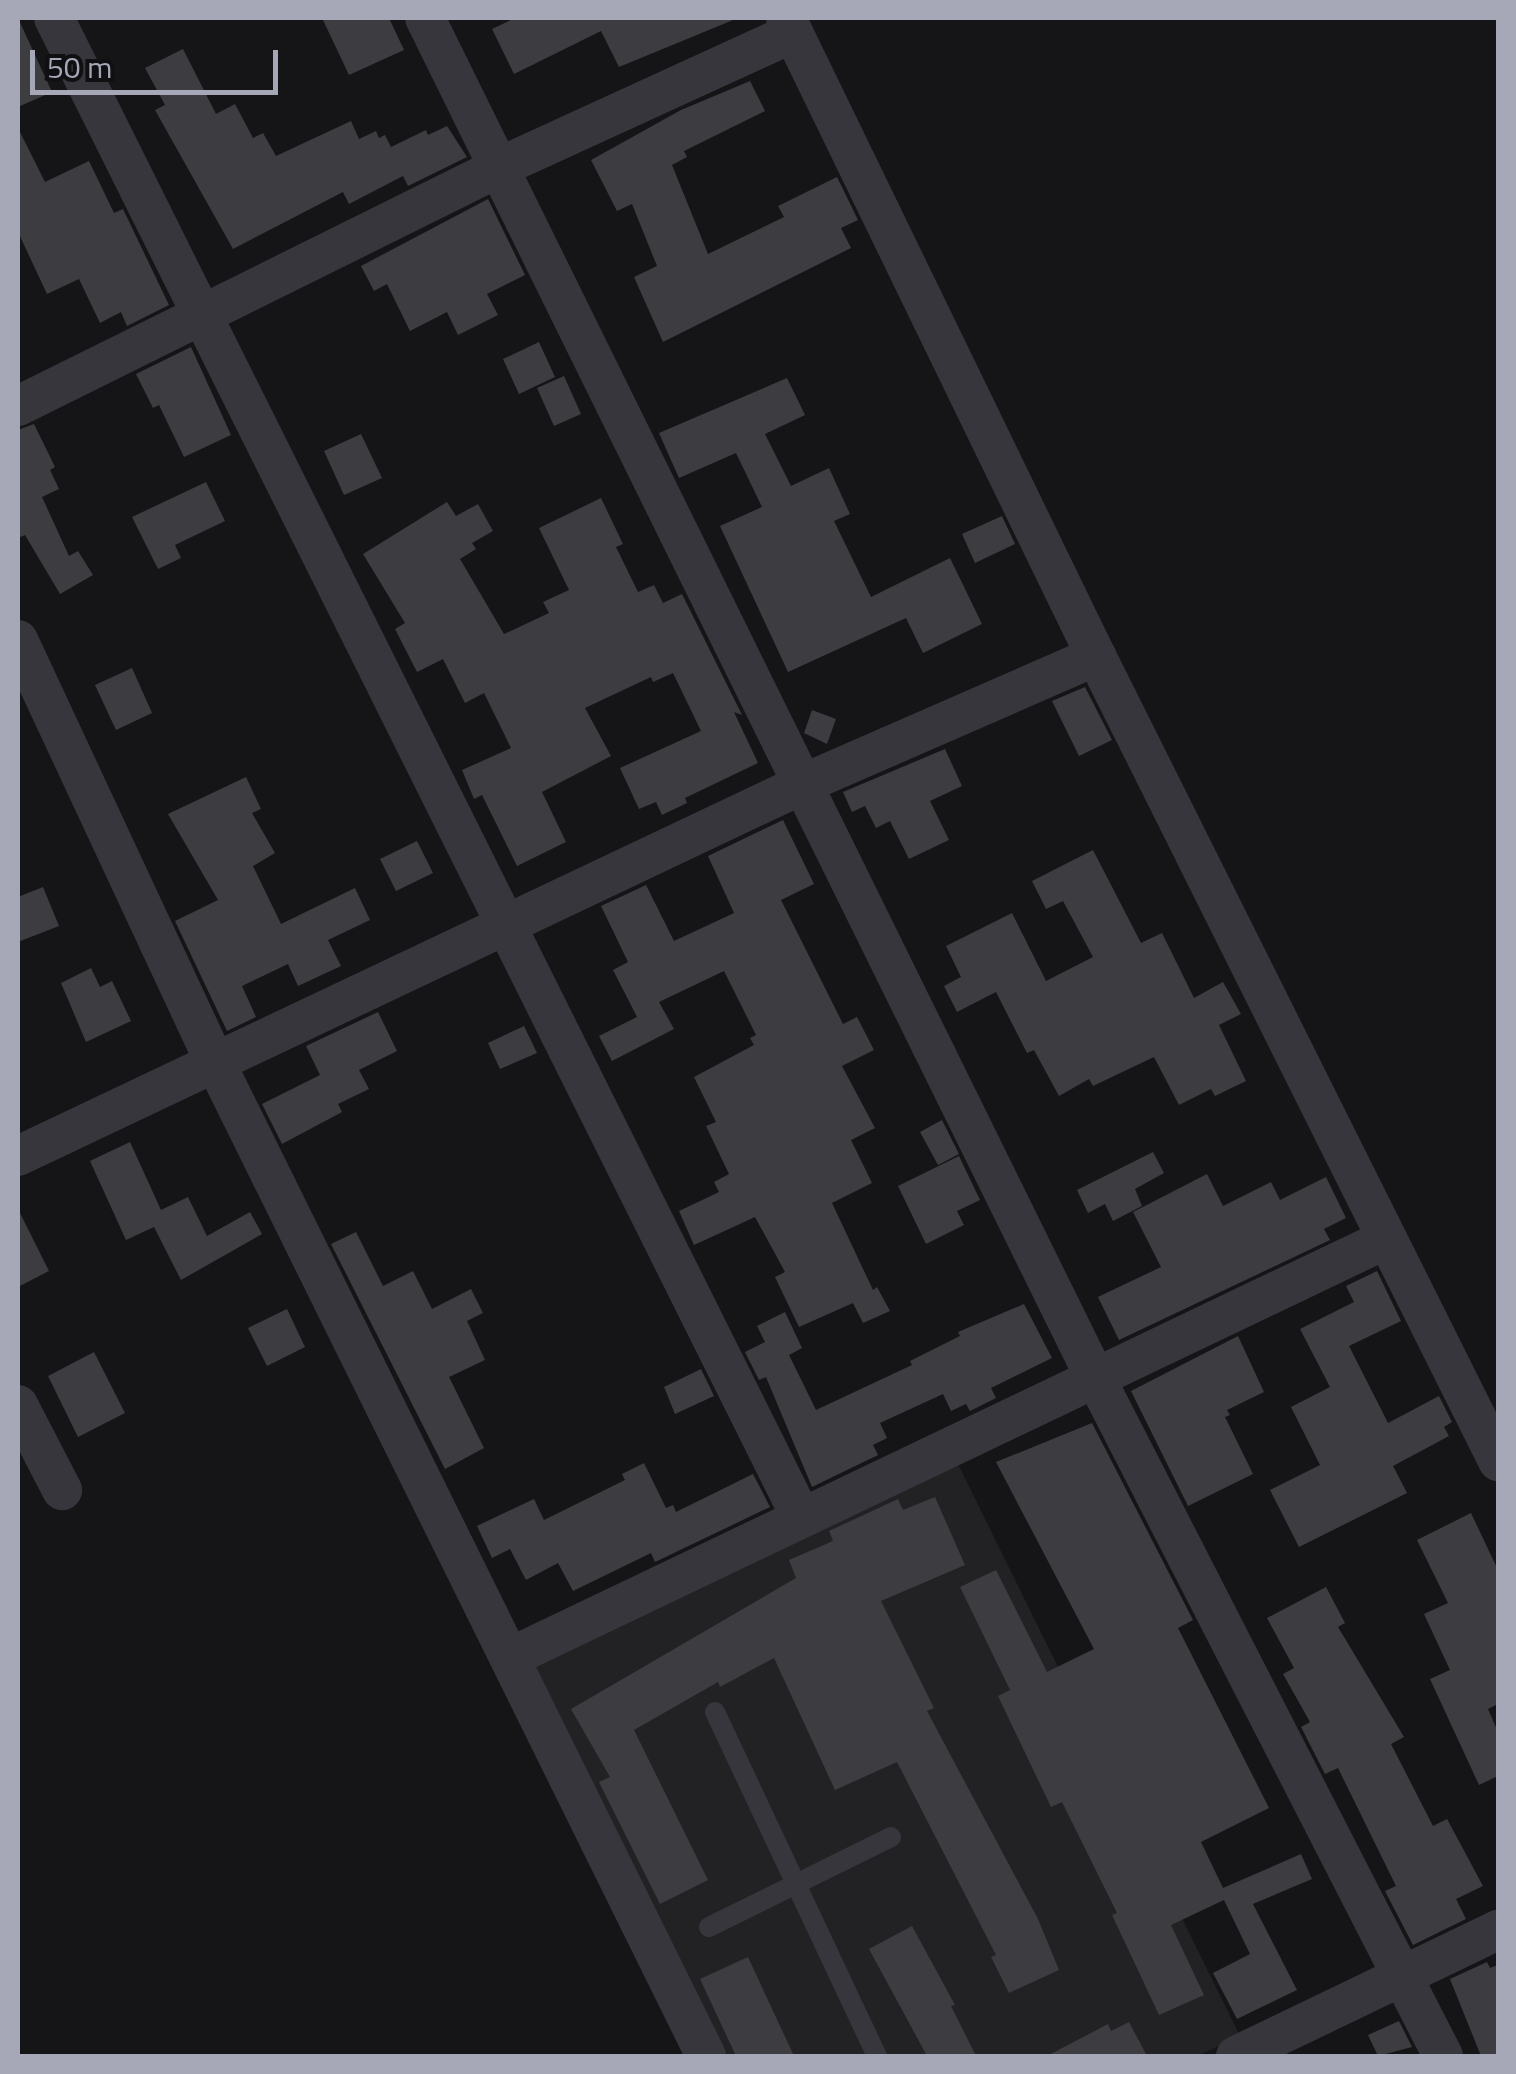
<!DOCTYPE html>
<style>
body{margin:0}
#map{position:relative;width:1516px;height:2074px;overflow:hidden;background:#151517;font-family:"Titillium Web",sans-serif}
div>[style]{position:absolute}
.built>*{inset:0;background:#222124}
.building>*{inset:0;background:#3d3c41}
.service>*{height:20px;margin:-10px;padding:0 10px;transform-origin:10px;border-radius:10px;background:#36363c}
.minor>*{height:40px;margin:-20px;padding:0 20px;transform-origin:20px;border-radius:20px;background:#36363c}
span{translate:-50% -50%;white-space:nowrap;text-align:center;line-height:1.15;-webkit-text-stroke:10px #101012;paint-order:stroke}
.frame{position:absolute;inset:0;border:20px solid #a7a8b7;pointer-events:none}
.scale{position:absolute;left:30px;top:50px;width:248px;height:45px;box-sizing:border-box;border:5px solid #a7a8b7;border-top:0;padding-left:12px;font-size:30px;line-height:35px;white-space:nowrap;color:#a7a8b7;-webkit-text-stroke:8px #101012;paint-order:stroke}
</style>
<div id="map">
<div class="built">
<i style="clip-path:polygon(956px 1460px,1240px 2036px,1197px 2056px,714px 2056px,519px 1660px)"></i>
</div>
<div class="building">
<i style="clip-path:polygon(18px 18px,52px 92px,18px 107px)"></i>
<i style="clip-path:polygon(322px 18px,389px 18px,404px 50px,349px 75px)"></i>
<i style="clip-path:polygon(515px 18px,738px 18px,619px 67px,601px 31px,514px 74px,492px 29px)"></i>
<i style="clip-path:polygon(183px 49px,216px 114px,235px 104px,253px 138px,263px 133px,276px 156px,351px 121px,359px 139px,376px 131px,379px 138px,385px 135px,391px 147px,426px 130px,428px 135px,447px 126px,467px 157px,408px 186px,403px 176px,349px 204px,343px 192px,233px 249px,155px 110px,165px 105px,145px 68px)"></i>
<i style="clip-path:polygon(750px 81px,765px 111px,684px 151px,687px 157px,672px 165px,708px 254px,784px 217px,778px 206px,837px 177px,858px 220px,841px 228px,851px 248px,663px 342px,634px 277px,657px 266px,632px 204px,617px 211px,591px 160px,681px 110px)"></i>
<i style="clip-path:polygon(18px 128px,45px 182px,89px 161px,114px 213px,123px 209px,169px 305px,127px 326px,121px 312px,100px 323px,79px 279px,47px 294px,18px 232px)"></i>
<i style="clip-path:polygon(488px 199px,525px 275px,487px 294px,498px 315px,458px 335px,447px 312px,410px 331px,387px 284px,374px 291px,361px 266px)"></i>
<i style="clip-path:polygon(539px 342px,555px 377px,519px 394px,503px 359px)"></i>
<i style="clip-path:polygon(191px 347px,231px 435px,184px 457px,159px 405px,153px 408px,136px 374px)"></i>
<i style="clip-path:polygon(564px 376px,581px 414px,554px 426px,537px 388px)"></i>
<i style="clip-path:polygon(787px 378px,805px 415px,765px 434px,791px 486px,829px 468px,850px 514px,834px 521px,871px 597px,950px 558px,982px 624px,923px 653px,906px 618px,788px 672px,720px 526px,762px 507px,736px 453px,679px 478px,659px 433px)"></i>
<i style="clip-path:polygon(34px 424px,55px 467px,50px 470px,59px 489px,42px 497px,69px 556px,78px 551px,93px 575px,60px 594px,25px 535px,18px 538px,18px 430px)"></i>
<i style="clip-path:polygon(361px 434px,382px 478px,344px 495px,324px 451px)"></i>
<i style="clip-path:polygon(206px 482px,225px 521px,175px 545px,181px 558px,158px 569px,132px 517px)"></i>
<i style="clip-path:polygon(601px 498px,623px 544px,616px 547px,638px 592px,654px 585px,663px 603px,682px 594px,742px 715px,734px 712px,758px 763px,685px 798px,687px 803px,662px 815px,656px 802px,639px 809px,620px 768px,701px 731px,673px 673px,653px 682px,651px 677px,585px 708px,611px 756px,542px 792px,566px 842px,517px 866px,482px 795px,474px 799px,462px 770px,511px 748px,484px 693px,465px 703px,443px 659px,417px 672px,395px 629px,405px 623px,363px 554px,447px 502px,456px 516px,478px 504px,493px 531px,472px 543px,476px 549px,460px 559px,504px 634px,549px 613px,543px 602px,569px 590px,539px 528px)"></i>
<i style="clip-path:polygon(1002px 516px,1015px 544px,975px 563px,962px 534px)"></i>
<i style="clip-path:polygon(132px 668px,152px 713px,116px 730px,95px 685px)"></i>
<i style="clip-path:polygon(1085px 687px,1112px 740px,1079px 756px,1052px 701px)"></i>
<i style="clip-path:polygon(812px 710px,836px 719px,827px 744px,804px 733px)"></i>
<i style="clip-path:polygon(945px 749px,962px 786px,930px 801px,949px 840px,909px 859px,890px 821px,876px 828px,865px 806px,852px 812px,843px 792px)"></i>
<i style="clip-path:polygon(246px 777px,261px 809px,252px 813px,275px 853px,253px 866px,281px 924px,355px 888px,370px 920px,328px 940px,341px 966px,298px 986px,288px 964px,242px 986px,256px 1017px,227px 1031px,175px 921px,218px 900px,168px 814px)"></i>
<i style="clip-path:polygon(783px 820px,814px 884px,781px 900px,843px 1024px,857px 1017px,874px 1050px,842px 1066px,875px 1128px,851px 1140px,872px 1183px,832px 1203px,873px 1290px,877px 1287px,890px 1311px,863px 1323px,853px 1303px,799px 1327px,775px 1277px,785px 1272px,755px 1217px,694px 1245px,679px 1211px,719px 1192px,714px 1182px,729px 1174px,706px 1126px,716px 1122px,694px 1077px,754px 1045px,750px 1038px,756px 1035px,724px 971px,659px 1002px,674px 1029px,612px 1061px,599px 1036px,637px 1017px,613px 970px,628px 962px,601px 906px,646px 885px,674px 941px,734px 913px,708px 856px)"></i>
<i style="clip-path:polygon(417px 841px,433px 873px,396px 891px,380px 859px)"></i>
<i style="clip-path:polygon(1093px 850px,1141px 943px,1162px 933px,1194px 998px,1223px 982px,1241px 1014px,1219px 1025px,1246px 1081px,1215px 1096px,1211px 1089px,1179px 1105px,1154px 1057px,1093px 1086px,1089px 1079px,1059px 1096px,1034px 1050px,1027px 1053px,996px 992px,957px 1012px,944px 986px,961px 977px,946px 946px,1012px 913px,1046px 981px,1093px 957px,1063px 901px,1046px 909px,1032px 881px)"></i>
<i style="clip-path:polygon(43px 887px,59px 926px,18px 942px,18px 897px)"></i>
<i style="clip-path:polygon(91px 968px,100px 987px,112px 981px,131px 1021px,86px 1042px,61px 983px)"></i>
<i style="clip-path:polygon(378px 1012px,397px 1051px,359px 1070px,369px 1089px,338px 1104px,342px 1112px,282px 1144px,262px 1104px,320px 1075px,306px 1046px)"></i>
<i style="clip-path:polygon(524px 1026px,537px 1053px,500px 1069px,488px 1043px)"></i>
<i style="clip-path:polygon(942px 1120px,959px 1154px,938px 1165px,920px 1132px)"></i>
<i style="clip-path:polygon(130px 1142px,161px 1210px,188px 1197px,207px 1236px,250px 1212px,262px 1234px,181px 1280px,154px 1227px,126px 1240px,90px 1161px)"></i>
<i style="clip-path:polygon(1153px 1152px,1164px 1173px,1135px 1189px,1142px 1206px,1113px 1221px,1105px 1204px,1088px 1213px,1077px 1190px)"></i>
<i style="clip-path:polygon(959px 1156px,980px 1200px,957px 1211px,964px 1225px,926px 1244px,898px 1186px)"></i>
<i style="clip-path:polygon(1207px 1174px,1223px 1206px,1271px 1182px,1280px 1200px,1326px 1177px,1346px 1218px,1324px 1229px,1330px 1240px,1119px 1340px,1098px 1297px,1161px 1267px,1133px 1212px)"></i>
<i style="clip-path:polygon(18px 1209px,49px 1271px,18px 1287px)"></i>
<i style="clip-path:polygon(356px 1232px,383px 1286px,413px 1271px,432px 1309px,471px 1289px,483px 1313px,467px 1321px,485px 1360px,449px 1377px,484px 1448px,445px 1469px,331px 1244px)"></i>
<i style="clip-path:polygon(1377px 1271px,1401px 1321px,1349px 1346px,1388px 1423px,1439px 1396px,1452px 1422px,1444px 1427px,1449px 1436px,1393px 1466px,1407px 1493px,1299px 1547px,1270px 1490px,1320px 1465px,1291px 1407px,1330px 1387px,1300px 1329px,1354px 1302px,1346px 1286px)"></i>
<i style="clip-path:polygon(1024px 1304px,1052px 1358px,991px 1388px,996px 1398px,970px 1411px,966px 1404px,951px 1411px,943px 1394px,880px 1423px,887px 1438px,873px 1445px,878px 1455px,812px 1487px,766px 1377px,759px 1380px,745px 1352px,765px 1342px,757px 1326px,785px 1312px,802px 1348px,789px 1355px,816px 1410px,912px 1365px,910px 1361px,960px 1336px,958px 1332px)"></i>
<i style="clip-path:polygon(287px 1309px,305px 1347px,267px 1366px,248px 1328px)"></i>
<i style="clip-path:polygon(1238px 1336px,1264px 1392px,1227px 1410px,1230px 1415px,1225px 1417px,1253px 1474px,1188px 1506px,1131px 1391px)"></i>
<i style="clip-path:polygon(94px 1352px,125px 1413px,78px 1437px,48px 1376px)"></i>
<i style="clip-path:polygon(701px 1369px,714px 1396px,675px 1414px,664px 1387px)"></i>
<i style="clip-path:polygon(1092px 1423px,1193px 1620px,1178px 1628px,1269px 1808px,1201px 1842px,1223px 1888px,1301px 1854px,1312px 1879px,1253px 1904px,1297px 1990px,1237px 2019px,1213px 1973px,1250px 1954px,1224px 1900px,1171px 1925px,1204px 1995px,1159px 2015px,1112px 1915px,1117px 1913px,1062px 1802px,1051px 1807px,998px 1696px,1010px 1690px,960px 1587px,996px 1570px,1047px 1672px,1094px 1649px,996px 1462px)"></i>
<i style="clip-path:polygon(644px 1463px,666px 1508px,673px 1505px,676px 1512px,753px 1474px,770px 1507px,655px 1562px,651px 1553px,573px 1591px,558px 1563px,526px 1580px,510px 1549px,492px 1558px,477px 1526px,534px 1499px,544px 1520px,625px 1480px,622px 1474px)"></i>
<i style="clip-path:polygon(935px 1497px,965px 1565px,881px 1601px,934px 1708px,927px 1711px,1038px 1919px,1059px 1970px,1009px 1993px,991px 1957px,996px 1955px,897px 1762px,835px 1790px,774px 1658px,720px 1687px,718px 1682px,634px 1730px,708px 1880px,660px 1904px,599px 1782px,610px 1777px,571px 1709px,796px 1578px,789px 1560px,833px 1541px,829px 1531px,898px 1499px,903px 1510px)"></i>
<i style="clip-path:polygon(1471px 1513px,1498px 1570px,1498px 1704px,1488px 1709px,1498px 1732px,1498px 1776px,1479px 1785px,1430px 1679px,1450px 1670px,1424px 1614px,1448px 1603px,1417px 1540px)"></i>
<i style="clip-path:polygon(1326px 1587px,1345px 1623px,1338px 1627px,1404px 1737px,1391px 1744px,1433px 1826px,1447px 1819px,1483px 1886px,1456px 1899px,1466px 1919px,1413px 1945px,1385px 1891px,1396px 1886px,1338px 1768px,1325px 1774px,1301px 1727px,1310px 1722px,1283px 1674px,1294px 1668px,1267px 1618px)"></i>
<i style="clip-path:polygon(912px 1926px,955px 2005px,951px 2006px,976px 2056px,927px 2056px,869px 1949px)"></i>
<i style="clip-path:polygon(748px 1957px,794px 2056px,736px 2056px,700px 1979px)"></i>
<i style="clip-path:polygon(1487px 1962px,1490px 1968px,1498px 1965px,1498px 2056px,1481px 2056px,1450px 1979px)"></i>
<i style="clip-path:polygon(1399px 2021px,1412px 2047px,1378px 2056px,1368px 2035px)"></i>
<i style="clip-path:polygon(1129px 2022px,1147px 2056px,1047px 2056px,1108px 2024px,1111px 2031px)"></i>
</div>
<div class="service">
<i style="left:715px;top:1712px;width:380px;rotate:64.8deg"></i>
<i style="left:709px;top:1927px;width:203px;rotate:-26.3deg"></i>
</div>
<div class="minor">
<i style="left:54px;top:18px;width:1675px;rotate:63.51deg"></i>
<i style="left:425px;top:18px;width:1515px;rotate:63.76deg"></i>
<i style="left:1095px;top:1377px;width:763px;rotate:62.86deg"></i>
<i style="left:786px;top:18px;width:709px;rotate:64.09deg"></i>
<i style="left:1096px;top:656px;width:900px;rotate:63.46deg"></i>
<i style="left:18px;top:406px;width:540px;rotate:-26.38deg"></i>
<i style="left:502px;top:166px;width:320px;rotate:-24.6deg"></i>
<i style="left:18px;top:640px;width:463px;rotate:65deg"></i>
<i style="left:214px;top:1060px;width:1111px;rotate:63.71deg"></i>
<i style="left:18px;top:1156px;width:869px;rotate:-25.36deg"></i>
<i style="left:803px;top:784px;width:320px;rotate:-23.6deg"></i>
<i style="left:18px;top:1405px;width:96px;rotate:62.6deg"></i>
<i style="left:511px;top:1657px;width:970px;rotate:-25.53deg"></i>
<i style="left:1236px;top:2056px;width:291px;rotate:-25.7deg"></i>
</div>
<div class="frame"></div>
<div class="scale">50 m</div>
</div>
